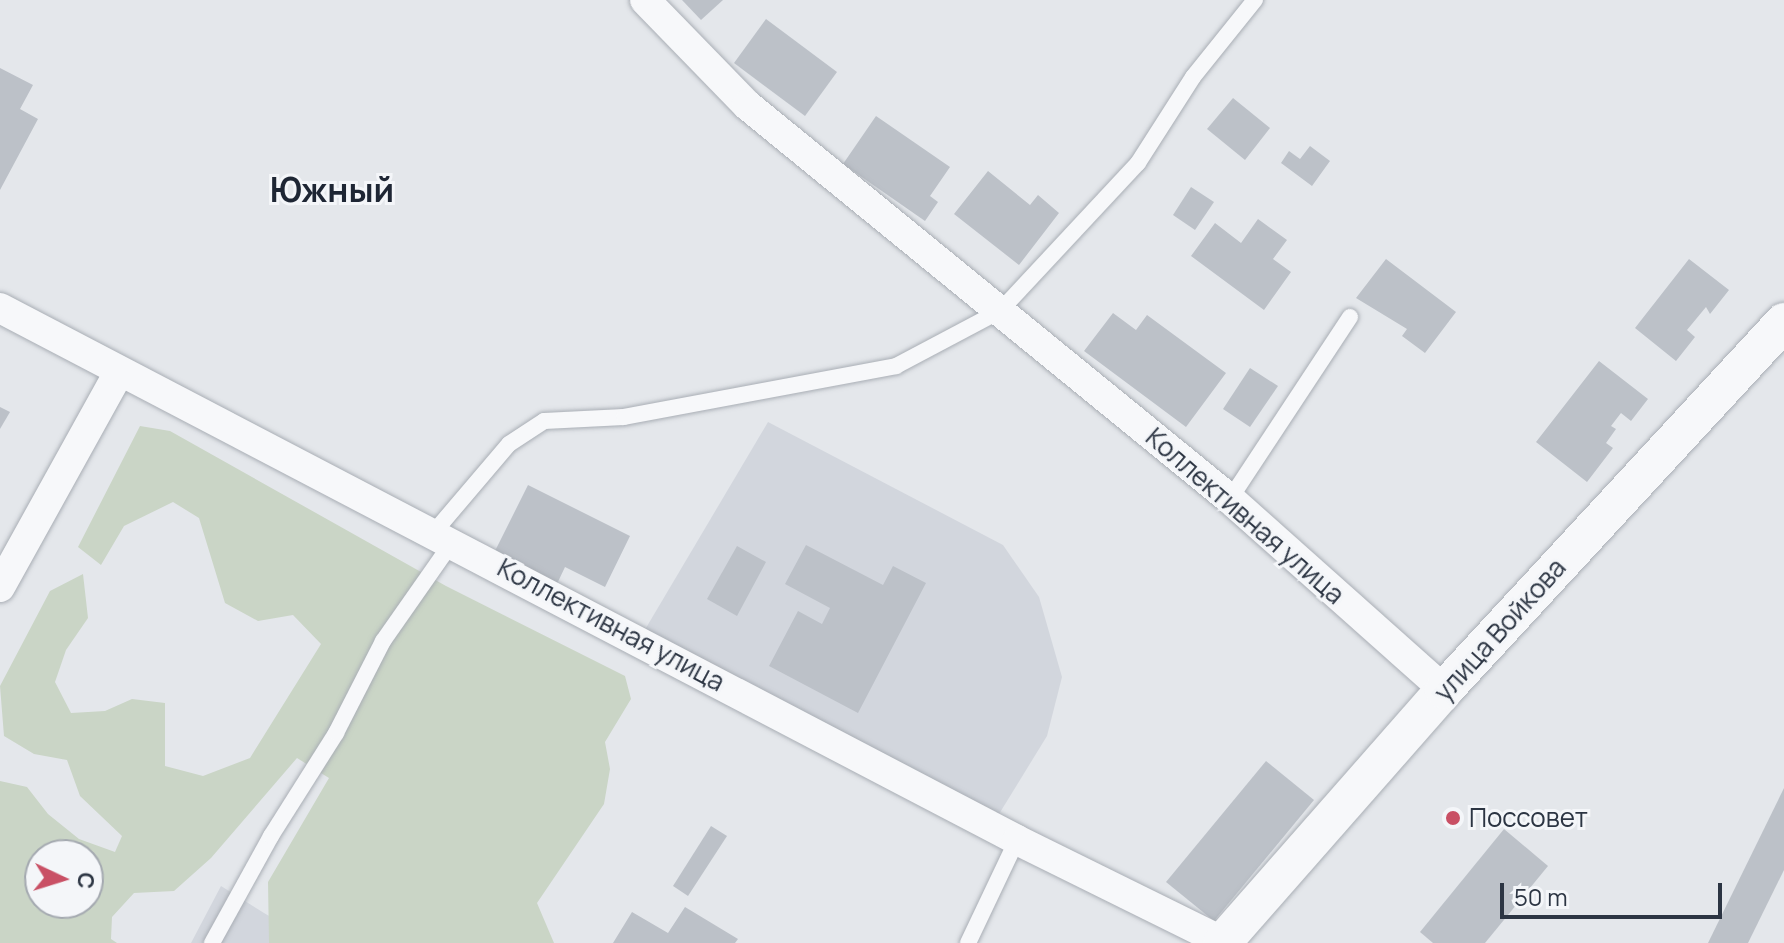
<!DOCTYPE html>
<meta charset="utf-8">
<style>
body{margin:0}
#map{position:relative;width:1784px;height:943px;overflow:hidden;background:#e4e7eb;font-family:Manrope,sans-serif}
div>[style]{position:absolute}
.built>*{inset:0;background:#d2d6dd}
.green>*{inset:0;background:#cad5c6}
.building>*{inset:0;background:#bcc1c8}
.roads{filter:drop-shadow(0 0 2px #a9aeb5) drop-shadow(0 0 2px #a9aeb5)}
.service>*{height:16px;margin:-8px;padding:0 8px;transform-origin:8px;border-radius:8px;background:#f7f8fa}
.minor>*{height:30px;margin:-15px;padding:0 15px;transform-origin:15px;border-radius:15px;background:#f7f8fa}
.tertiary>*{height:38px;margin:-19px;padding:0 19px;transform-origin:19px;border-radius:19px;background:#f7f8fa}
.dots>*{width:22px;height:22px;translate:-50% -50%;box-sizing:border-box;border:4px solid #f4f6f9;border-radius:50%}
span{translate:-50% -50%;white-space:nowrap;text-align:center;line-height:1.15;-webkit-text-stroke:6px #f4f6f9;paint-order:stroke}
.street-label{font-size:26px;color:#2c3543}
.poi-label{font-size:26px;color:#2c3543}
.left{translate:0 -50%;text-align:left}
.district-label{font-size:34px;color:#1e2634;font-weight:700}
.north{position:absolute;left:24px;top:839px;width:80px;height:80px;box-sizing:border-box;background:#f4f6f9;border:2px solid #a4a9b0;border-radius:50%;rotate:94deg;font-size:22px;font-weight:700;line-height:32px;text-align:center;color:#2c3543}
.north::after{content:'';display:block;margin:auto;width:28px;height:36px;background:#c95065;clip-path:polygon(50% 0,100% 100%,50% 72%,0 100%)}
.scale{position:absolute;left:1500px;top:883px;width:222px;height:36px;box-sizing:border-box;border:4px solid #2c3543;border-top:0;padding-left:10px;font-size:24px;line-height:28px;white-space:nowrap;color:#2c3543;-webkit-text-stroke:6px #f4f6f9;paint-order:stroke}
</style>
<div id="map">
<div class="built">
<i style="clip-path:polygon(768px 422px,1003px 545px,1039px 597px,1062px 677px,1047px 736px,999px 814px,643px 633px)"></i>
<i style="clip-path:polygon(221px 886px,264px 913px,315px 943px,191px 943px)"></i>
</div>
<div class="green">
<i style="clip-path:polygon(evenodd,140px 426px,170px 431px,446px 586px,625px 676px,631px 699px,605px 742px,610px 769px,604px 804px,537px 903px,554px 943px,269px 943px,268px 882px,329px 778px,297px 758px,211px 858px,174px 891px,134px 893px,112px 917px,111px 939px,117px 943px,0 943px,0 781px,27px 787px,48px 814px,79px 839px,115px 852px,122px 836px,80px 796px,67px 760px,34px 754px,4px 736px,0 686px,50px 591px,83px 574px,88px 618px,66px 650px,55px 682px,71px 713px,105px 711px,132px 699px,165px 703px,165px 766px,203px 776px,250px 758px,321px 644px,293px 615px,258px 621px,225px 603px,199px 518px,173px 502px,124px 526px,101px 565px,78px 547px,140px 426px,40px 855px,88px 855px,88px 903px,40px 903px,40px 855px)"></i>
</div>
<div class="building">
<i style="clip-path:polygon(682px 0,723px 0,701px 20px)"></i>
<i style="clip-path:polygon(766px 19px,837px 72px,805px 116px,734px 63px)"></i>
<i style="clip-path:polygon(0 68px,33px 85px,20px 109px,38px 119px,0 190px)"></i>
<i style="clip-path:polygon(1233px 98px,1270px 128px,1245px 160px,1207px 129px)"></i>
<i style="clip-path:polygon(876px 116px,950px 167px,930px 196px,938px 202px,925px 221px,843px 164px)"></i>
<i style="clip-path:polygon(1310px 146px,1330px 161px,1312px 186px,1281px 163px,1289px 151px,1300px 159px)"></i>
<i style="clip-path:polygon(988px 171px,1030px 205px,1038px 195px,1059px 213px,1019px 265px,954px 214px)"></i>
<i style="clip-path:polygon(1191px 187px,1214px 202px,1195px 230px,1173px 215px)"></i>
<i style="clip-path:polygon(1258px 219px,1287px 240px,1273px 259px,1291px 272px,1264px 310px,1191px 256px,1215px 223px,1241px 243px)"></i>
<i style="clip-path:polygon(1386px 259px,1456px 312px,1425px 353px,1402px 336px,1407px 329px,1356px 298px)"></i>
<i style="clip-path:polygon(1689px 259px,1729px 290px,1710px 314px,1706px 307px,1687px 330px,1695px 337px,1676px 361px,1635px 328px)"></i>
<i style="clip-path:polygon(1113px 313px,1136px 330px,1147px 315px,1226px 373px,1186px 427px,1084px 351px)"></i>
<i style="clip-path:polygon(1599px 361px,1648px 399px,1631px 421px,1621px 413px,1611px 426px,1616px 429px,1606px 443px,1613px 448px,1587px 482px,1536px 442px)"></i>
<i style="clip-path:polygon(1250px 368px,1278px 386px,1250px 427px,1223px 409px)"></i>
<i style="clip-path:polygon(0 407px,10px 412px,0 429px)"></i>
<i style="clip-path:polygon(528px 485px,630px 536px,605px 587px,565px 567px,556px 586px,493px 555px)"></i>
<i style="clip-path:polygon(806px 545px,883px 585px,893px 566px,926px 583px,858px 713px,769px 666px,798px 611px,822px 624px,830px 608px,785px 584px)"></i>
<i style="clip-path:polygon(737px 546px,766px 562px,737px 616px,707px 599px)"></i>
<i style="clip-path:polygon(1266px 761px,1314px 800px,1214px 921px,1166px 882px)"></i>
<i style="clip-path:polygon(1784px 788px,1784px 870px,1748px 943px,1708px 943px)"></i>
<i style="clip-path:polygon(711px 826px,727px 836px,688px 896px,673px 886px)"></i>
<i style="clip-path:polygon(1504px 829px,1548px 866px,1485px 943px,1433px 943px,1420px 932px)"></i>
<i style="clip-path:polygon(685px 907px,738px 939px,735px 943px,613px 943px,632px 912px,668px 933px)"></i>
</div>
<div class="roads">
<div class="service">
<i style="left:1230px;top:499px;width:218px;rotate:-56.6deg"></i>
<i style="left:435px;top:531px;width:114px;rotate:-49.6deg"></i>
<i style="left:509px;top:444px;width:42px;rotate:-33.3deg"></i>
<i style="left:544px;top:421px;width:80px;rotate:-2.9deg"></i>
<i style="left:624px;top:417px;width:277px;rotate:-10.6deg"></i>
<i style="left:896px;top:366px;width:118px;rotate:-27.9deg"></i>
<i style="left:1000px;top:311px;width:202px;rotate:-47deg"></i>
<i style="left:1138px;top:163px;width:102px;rotate:-57.4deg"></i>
<i style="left:1193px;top:77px;width:99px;rotate:-51.2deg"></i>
<i style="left:212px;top:943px;width:122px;rotate:-61.1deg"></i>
<i style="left:271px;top:836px;width:122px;rotate:-57.7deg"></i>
<i style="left:336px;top:733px;width:103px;rotate:-62.9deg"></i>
<i style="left:383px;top:641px;width:122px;rotate:-55deg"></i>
<i style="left:968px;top:943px;width:114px;rotate:-64.6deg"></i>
</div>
<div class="minor">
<i style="left:645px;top:0;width:146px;rotate:45.8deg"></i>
<i style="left:747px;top:105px;width:623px;rotate:39.21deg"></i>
<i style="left:1230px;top:499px;width:287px;rotate:41.7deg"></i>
<i style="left:0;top:308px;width:1148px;rotate:27.61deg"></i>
<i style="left:1017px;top:840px;width:230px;rotate:26.3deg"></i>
<i style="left:0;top:587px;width:246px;rotate:-61deg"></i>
</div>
<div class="tertiary">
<i style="left:1222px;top:943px;width:337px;rotate:-48.7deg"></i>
<i style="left:1444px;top:690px;width:501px;rotate:-47.26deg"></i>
</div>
</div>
<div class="dots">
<i style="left:1453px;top:818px;background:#c95065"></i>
</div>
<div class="street-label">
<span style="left:1245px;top:516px;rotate:41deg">Коллективная улица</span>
<span style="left:611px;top:625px;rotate:28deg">Коллективная улица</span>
<span style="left:1500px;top:630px;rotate:-48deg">улица Войкова</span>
</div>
<div class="poi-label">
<span class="left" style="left:1469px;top:818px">Поссовет</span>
</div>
<div class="district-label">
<span style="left:332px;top:190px">Южный</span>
</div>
<div class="north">С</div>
<div class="scale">50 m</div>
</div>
